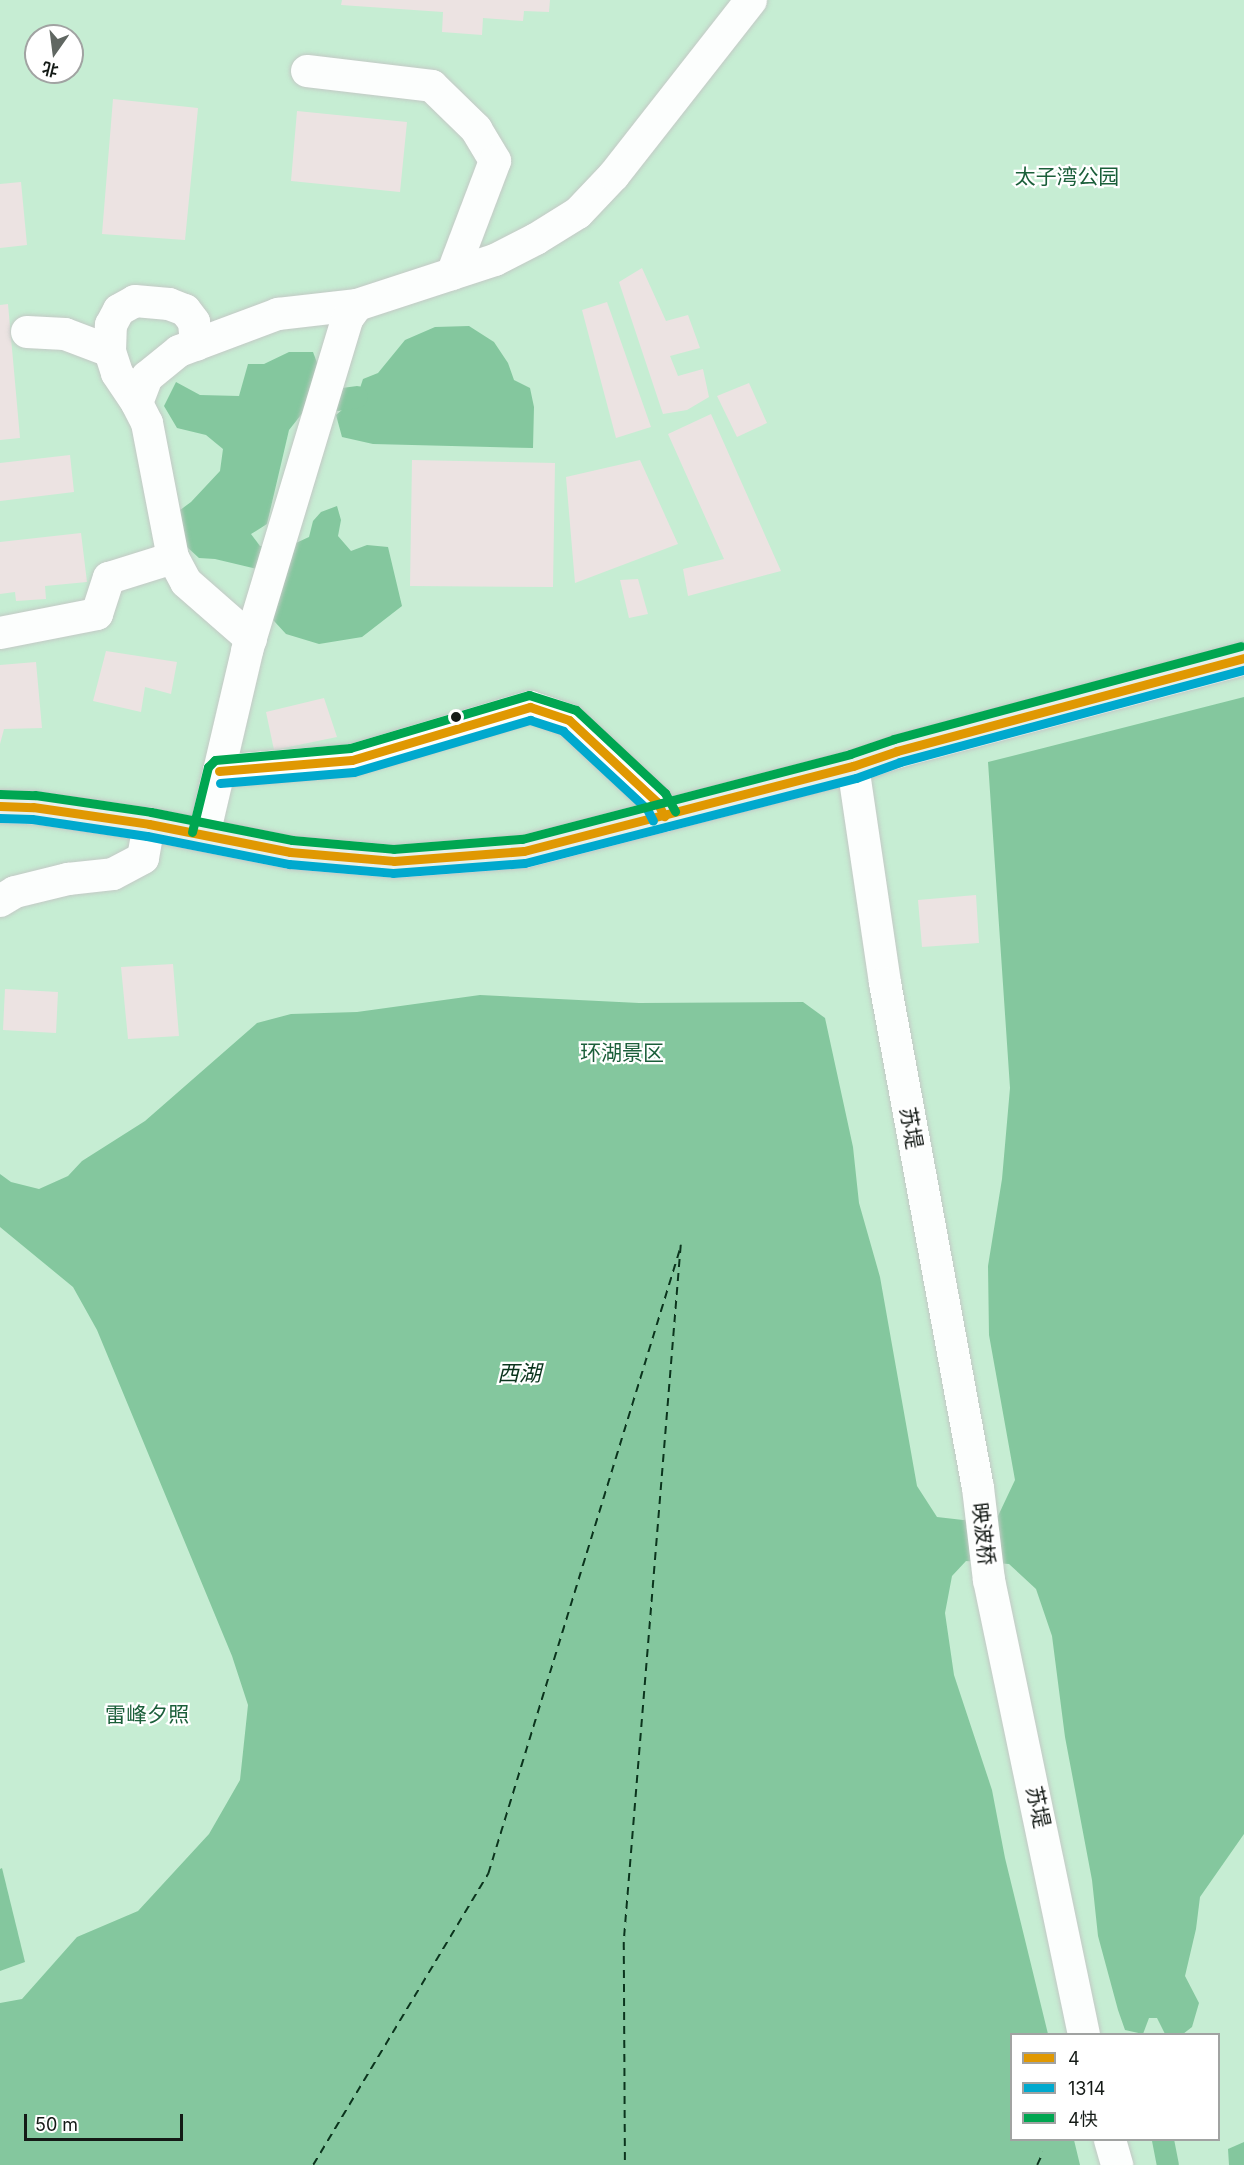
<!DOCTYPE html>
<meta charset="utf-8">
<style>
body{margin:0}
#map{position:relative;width:1244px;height:2165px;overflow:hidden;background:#eef6f0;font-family:Inter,"Noto Sans SC",sans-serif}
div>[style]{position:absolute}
.green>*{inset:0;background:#c6edd3}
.water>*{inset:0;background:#84c79e}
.canal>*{height:22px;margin:-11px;padding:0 11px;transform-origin:11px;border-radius:11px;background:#84c79e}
.ferry>*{height:1.5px;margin-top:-0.75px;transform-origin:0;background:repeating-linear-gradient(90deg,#0b341d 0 8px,transparent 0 14px)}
.building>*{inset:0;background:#ece3e2}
.roads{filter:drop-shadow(0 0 2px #c3c9c5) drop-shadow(0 0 2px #c3c9c5)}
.minor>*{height:32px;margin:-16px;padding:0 16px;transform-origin:16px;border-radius:16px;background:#fcfefd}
.major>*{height:33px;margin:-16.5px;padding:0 16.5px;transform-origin:16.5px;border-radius:16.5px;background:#e7efea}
.bus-1>*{height:9px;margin:-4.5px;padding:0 4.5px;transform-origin:4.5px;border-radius:4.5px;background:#e09802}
.bus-2>*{height:9px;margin:-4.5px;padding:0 4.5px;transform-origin:4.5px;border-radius:4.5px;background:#00a9ce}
.bus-3>*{height:9px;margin:-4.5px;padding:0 4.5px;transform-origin:4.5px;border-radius:4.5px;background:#00a651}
.dots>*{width:16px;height:16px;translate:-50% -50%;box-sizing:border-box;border:3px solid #fff;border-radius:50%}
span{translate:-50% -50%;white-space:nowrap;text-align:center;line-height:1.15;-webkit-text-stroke:4.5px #fff;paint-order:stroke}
.park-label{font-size:21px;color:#1b5f3a}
.street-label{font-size:21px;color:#141a16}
.water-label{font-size:22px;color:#0b341d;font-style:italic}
.legend{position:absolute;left:1010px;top:2033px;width:210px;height:108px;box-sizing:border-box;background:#fff;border:2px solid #a1a3a2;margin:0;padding:8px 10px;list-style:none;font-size:18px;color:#141a16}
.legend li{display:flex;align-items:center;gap:12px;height:30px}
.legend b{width:30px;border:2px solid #a1a3a2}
.north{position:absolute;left:24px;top:24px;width:60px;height:60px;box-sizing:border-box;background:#fff;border:2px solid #a1a3a2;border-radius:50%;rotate:194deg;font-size:16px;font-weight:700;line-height:24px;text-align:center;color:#141a16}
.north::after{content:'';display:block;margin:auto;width:21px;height:27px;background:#606762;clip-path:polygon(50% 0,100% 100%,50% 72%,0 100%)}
.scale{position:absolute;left:24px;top:2114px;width:159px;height:27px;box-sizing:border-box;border:3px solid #141a16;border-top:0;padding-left:8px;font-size:18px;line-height:21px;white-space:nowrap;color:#141a16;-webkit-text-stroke:4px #fff;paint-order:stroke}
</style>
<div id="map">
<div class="green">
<i style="clip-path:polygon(evenodd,0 0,1244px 0,1244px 2165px,0 2165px,0 0,36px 36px,72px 36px,72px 72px,36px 72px,36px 36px,0 0,1012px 2034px,1218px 2034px,1218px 2140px,1012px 2140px,1012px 2034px)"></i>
</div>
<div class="water">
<i style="clip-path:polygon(469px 326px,494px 342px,508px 363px,514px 380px,530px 388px,534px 407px,533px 448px,373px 444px,342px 437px,336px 415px,357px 397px,363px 379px,378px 373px,405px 340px,435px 327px)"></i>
<i style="clip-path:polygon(289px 352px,313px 352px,319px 368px,316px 396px,289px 430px,267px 524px,251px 534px,260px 546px,285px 548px,309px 537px,313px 521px,321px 512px,337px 506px,341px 520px,338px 536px,351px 551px,367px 545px,388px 547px,402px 606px,362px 637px,319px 644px,286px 634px,264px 610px,257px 569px,215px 559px,199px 558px,176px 537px,172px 516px,191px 502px,220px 471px,223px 449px,206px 435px,177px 428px,164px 406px,176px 382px,200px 395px,239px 396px,248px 364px,264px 364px)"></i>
<i style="clip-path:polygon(1244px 697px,1244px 1834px,1200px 1897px,1196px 1929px,1185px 1976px,1199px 2003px,1192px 2027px,1183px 2034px,1165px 2034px,1157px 2018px,1149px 2018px,1143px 2034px,1125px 2030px,1118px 2010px,1098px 1936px,1092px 1880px,1065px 1737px,1052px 1636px,1036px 1589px,1009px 1564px,966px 1561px,952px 1576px,945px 1613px,954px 1675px,992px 1790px,1005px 1858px,1048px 2034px,1012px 2034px,1012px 2140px,1074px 2140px,1080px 2165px,0 2165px,0 2003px,22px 1999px,77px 1937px,138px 1911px,209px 1834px,240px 1780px,248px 1705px,232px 1656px,97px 1330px,73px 1287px,0 1227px,0 1174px,11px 1182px,39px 1189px,68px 1176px,82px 1161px,145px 1121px,257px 1023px,291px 1014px,357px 1012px,480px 995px,639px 1003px,803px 1002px,825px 1018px,853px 1147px,859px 1203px,880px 1277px,917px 1486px,937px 1517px,963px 1520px,998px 1516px,1015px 1480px,989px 1335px,988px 1266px,1002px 1179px,1010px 1088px,988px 762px)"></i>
<i style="clip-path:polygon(2px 1868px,25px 1962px,0 1971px,0 1869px)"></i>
<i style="clip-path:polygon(1244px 2142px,1244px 2165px,1229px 2165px,1228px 2149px)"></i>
</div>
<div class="canal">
<i style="left:316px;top:396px;width:20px;rotate:11deg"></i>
<i style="left:336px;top:400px;width:21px;rotate:-8deg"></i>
<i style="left:1163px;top:2140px;width:25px;rotate:79deg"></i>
</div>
<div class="ferry">
<i style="left:313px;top:2165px;width:340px;rotate:-59deg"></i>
<i style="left:488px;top:1874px;width:658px;rotate:-72.94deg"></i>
<i style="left:681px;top:1245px;width:699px;rotate:94.68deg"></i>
<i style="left:624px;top:1942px;width:223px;rotate:89.7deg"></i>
<i style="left:1037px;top:2165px;width:14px;rotate:-65deg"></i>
</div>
<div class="building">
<i style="clip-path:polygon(342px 0,550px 0,549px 12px,524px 11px,523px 21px,483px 18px,482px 35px,442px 32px,443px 12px,341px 5px)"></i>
<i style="clip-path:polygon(113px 99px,198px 108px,185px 240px,102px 234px)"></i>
<i style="clip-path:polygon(297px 111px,407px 122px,400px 192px,291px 181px)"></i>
<i style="clip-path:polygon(21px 182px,27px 245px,0 248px,0 184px)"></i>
<i style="clip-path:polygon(642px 268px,666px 321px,688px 315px,700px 348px,670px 356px,678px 376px,703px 369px,709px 397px,687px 410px,663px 414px,619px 282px)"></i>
<i style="clip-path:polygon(607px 302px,651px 427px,616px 438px,582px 310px)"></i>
<i style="clip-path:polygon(8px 304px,20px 438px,0 440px,0 305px)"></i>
<i style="clip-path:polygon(749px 383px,767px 423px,737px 437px,717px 396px)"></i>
<i style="clip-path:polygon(711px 414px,781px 571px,688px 596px,683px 569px,724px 559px,668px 434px)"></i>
<i style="clip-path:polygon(70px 455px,74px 492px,0 501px,0 463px)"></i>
<i style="clip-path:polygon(412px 460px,555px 463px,553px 587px,410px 586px)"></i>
<i style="clip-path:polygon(640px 460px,678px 544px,575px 583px,566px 477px)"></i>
<i style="clip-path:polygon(81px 533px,87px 582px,45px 586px,46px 599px,16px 601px,15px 592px,0 594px,0 542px)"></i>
<i style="clip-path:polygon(638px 579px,648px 614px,629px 618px,620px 580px)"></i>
<i style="clip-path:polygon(106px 651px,177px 662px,171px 694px,145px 687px,141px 712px,93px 701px)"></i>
<i style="clip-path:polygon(36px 662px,42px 728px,4px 729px,0 744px,0 665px)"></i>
<i style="clip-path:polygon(324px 698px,337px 737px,274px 750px,266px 712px)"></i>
<i style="clip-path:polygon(976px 895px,979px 943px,922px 947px,918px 900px)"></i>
<i style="clip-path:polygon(173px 964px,179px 1036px,128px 1039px,121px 967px)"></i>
<i style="clip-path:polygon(5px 989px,58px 992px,56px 1033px,3px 1030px)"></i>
</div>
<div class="roads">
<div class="minor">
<i style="left:307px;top:71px;width:126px;rotate:6.8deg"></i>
<i style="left:432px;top:86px;width:62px;rotate:44.3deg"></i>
<i style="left:476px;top:129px;width:37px;rotate:59deg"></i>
<i style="left:495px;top:161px;width:121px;rotate:110.8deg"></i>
<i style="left:27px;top:332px;width:38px;rotate:3deg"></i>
<i style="left:65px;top:334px;width:48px;rotate:20.7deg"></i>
<i style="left:137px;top:403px;width:36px;rotate:-124deg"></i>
<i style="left:117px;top:373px;width:23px;rotate:-108deg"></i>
<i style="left:110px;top:351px;width:26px;rotate:-88deg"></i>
<i style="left:111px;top:325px;width:17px;rotate:-62deg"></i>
<i style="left:119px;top:310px;width:18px;rotate:-29deg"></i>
<i style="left:135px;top:301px;width:34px;rotate:5deg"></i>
<i style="left:169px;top:304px;width:17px;rotate:21deg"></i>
<i style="left:185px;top:310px;width:15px;rotate:53deg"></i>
<i style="left:194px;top:322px;width:23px;rotate:85deg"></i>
<i style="left:0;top:633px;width:99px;rotate:-11.1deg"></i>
<i style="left:97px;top:614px;width:38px;rotate:-72deg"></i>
<i style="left:109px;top:578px;width:67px;rotate:-17.4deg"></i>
<i style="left:251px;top:639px;width:86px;rotate:-138.8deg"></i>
<i style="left:186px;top:582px;width:27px;rotate:-118deg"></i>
<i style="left:173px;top:558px;width:137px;rotate:-100.9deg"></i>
<i style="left:147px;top:423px;width:22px;rotate:-117deg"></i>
<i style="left:137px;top:403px;width:28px;rotate:-69deg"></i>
<i style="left:147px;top:377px;width:41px;rotate:-39.1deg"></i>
<i style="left:179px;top:351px;width:106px;rotate:-20.5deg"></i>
<i style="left:278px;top:314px;width:80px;rotate:-6.5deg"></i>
<i style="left:853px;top:766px;width:219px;rotate:81.6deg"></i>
<i style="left:885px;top:983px;width:513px;rotate:79.57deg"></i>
<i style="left:978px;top:1488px;width:93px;rotate:83.2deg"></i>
<i style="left:989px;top:1580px;width:464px;rotate:78.2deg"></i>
<i style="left:219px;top:771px;width:133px;rotate:-4.7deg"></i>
<i style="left:352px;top:760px;width:186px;rotate:-16.6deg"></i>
<i style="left:530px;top:707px;width:41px;rotate:18.4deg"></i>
<i style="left:569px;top:720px;width:120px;rotate:43deg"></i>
<i style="left:657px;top:802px;width:16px;rotate:63deg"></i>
<i style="left:204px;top:835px;width:189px;rotate:-76.8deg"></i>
<i style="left:247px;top:651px;width:347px;rotate:-73.2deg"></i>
<i style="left:347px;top:319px;width:17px;rotate:-54deg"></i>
<i style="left:357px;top:305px;width:145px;rotate:-18.1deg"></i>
<i style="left:495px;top:260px;width:46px;rotate:-27.1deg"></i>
<i style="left:536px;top:239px;width:49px;rotate:-31.8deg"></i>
<i style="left:578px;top:213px;width:52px;rotate:-46.5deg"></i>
<i style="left:614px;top:175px;width:222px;rotate:-51.9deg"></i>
<i style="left:0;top:901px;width:17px;rotate:-31deg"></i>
<i style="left:15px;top:892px;width:55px;rotate:-13.8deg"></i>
<i style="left:68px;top:879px;width:45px;rotate:-6.3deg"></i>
<i style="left:113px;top:874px;width:34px;rotate:-28deg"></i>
<i style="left:143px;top:858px;width:35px;rotate:-80deg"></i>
<i style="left:1110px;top:2140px;width:26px;rotate:74deg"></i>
</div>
<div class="major">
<i style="left:0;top:806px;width:33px;rotate:2deg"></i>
<i style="left:33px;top:807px;width:117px;rotate:8.3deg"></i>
<i style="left:149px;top:824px;width:144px;rotate:11.2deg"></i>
<i style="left:290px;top:852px;width:104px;rotate:4.9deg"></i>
<i style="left:394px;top:861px;width:130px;rotate:-4.4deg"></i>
<i style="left:524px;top:851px;width:340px;rotate:-14.5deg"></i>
<i style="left:853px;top:766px;width:46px;rotate:-18.8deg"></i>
<i style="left:897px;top:751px;width:359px;rotate:-15deg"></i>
</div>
</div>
<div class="bus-1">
<i style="left:219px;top:771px;width:133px;rotate:-4.7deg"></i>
<i style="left:352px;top:760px;width:186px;rotate:-16.6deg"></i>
<i style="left:530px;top:707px;width:41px;rotate:18.4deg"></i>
<i style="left:569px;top:720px;width:120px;rotate:43deg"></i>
<i style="left:657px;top:802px;width:16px;rotate:63deg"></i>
<i style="left:0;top:806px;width:33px;rotate:2deg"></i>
<i style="left:33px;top:807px;width:117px;rotate:8.3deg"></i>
<i style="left:149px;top:824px;width:144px;rotate:11.2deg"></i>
<i style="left:290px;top:852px;width:104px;rotate:4.9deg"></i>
<i style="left:394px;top:861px;width:130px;rotate:-4.4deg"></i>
<i style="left:524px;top:851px;width:340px;rotate:-14.5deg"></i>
<i style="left:853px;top:766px;width:46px;rotate:-18.8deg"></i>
<i style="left:897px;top:751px;width:359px;rotate:-15deg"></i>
</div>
<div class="bus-2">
<i style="left:220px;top:783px;width:134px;rotate:-4.7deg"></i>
<i style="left:354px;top:772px;width:184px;rotate:-16.5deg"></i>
<i style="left:530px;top:720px;width:35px;rotate:18deg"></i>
<i style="left:563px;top:731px;width:115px;rotate:42.9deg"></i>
<i style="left:647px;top:809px;width:13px;rotate:63deg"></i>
<i style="left:0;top:818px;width:32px;rotate:2deg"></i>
<i style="left:32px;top:819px;width:116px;rotate:8.4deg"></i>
<i style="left:147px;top:836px;width:145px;rotate:11.2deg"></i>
<i style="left:289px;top:864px;width:104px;rotate:4.9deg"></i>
<i style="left:393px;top:873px;width:132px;rotate:-4.3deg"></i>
<i style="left:525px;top:863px;width:342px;rotate:-14.4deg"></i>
<i style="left:856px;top:778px;width:47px;rotate:-20deg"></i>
<i style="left:900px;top:762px;width:356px;rotate:-15deg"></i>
</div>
<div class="bus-3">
<i style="left:0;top:794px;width:35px;rotate:2deg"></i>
<i style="left:35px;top:795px;width:117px;rotate:8.3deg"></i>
<i style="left:151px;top:812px;width:144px;rotate:11.2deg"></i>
<i style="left:292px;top:840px;width:102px;rotate:5deg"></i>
<i style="left:394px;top:849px;width:128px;rotate:-4.5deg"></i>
<i style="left:522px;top:839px;width:339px;rotate:-14.5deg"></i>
<i style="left:850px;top:754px;width:46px;rotate:-18.8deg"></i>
<i style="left:894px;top:739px;width:359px;rotate:-15deg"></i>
<i style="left:192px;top:832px;width:67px;rotate:-76.2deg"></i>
<i style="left:208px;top:767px;width:10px;rotate:-45deg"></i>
<i style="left:215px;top:760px;width:136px;rotate:-5.1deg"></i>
<i style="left:350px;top:748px;width:187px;rotate:-16.5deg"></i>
<i style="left:529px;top:695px;width:49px;rotate:17.7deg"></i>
<i style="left:576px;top:710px;width:122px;rotate:43deg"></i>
<i style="left:665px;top:793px;width:21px;rotate:61deg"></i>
</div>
<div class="dots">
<i style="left:456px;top:717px;background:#141a16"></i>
</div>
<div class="park-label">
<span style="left:1067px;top:177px">太子湾公园</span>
<span style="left:622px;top:1053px">环湖景区</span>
<span style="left:147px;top:1715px">雷峰夕照</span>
</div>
<div class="street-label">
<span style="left:911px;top:1128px;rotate:80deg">苏堤</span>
<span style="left:983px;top:1534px;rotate:83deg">映波桥</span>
<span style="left:1038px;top:1807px;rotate:78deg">苏堤</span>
</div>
<div class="water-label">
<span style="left:519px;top:1374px">西湖</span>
</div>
<ul class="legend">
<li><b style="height:8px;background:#e09802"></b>4</li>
<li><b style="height:8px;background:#00a9ce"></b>1314</li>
<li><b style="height:8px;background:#00a651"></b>4快</li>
</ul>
<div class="north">北</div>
<div class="scale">50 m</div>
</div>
